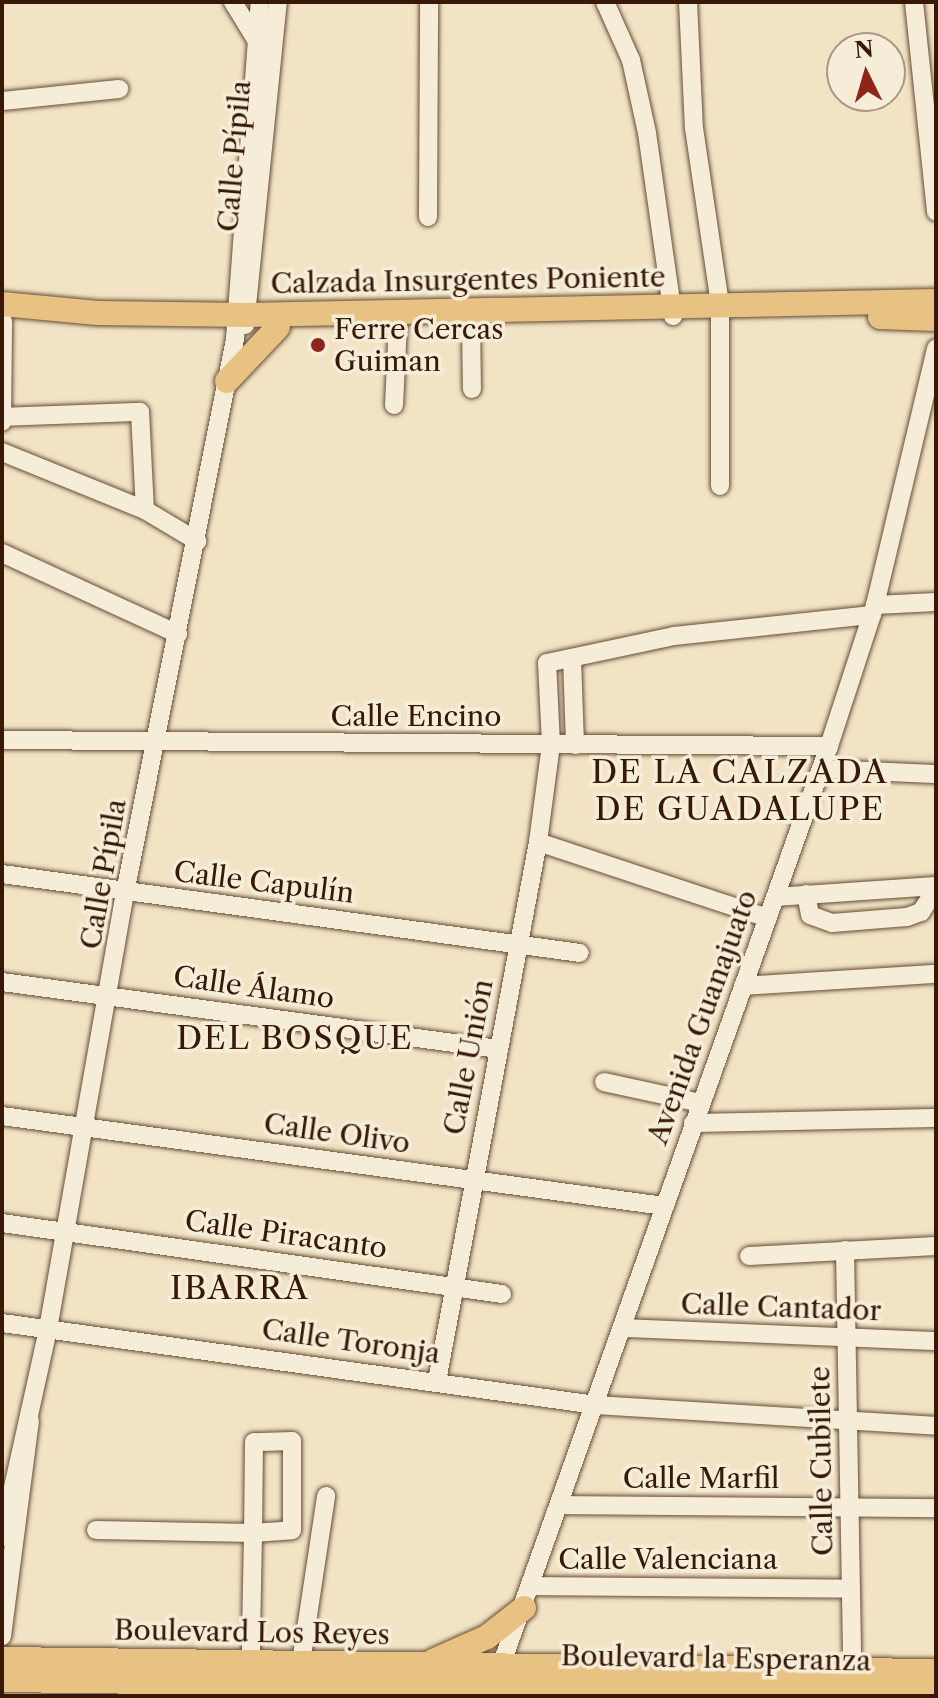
<!DOCTYPE html>
<meta charset="utf-8">
<style>
body{margin:0}
#map{position:relative;width:938px;height:1698px;overflow:hidden;background:#f1e3c4;font-family:"Libre Caslon Text",serif}
div>[style]{position:absolute}
.roads{filter:drop-shadow(0 0 2px #664c36) drop-shadow(0 0 2px #664c36)}
.minor>*{height:18px;margin:-9px;padding:0 9px;transform-origin:9px;border-radius:9px;background:#f6edd9}
.major>*{height:24px;margin:-12px;padding:0 12px;transform-origin:12px;border-radius:12px;background:#e8c282}
.dots>*{width:22px;height:22px;translate:-50% -50%;box-sizing:border-box;border:4px solid #f6edd9;border-radius:50%}
span{translate:-50% -50%;white-space:nowrap;text-align:center;line-height:1.15;-webkit-text-stroke:7px #f6edd9;paint-order:stroke}
.street-label{font-size:28px;color:#371906}
.poi-label{font-size:28px;color:#371906}
.left{translate:0 -50%;text-align:left}
.quarter-label{font-size:32px;color:#371906;letter-spacing:2px}
.frame{position:absolute;inset:0;border:4px solid #371906;pointer-events:none}
.north{position:absolute;left:826px;top:32px;width:80px;height:80px;box-sizing:border-box;background:#f6edd9;border:2px solid #aa9885;border-radius:50%;rotate:355deg;font-size:22px;font-weight:700;line-height:32px;text-align:center;color:#371906}
.north::after{content:'';display:block;margin:auto;width:28px;height:36px;background:#8f2418;clip-path:polygon(50% 0,100% 100%,50% 72%,0 100%)}
</style>
<div id="map">
<div class="roads">
<div class="minor">
<i style="left:233px;top:2px;width:46px;rotate:58.4deg"></i>
<i style="left:605px;top:2px;width:64px;rotate:65.9deg"></i>
<i style="left:631px;top:60px;width:75px;rotate:77.6deg"></i>
<i style="left:647px;top:133px;width:185px;rotate:81.9deg"></i>
<i style="left:688px;top:2px;width:126px;rotate:87.3deg"></i>
<i style="left:694px;top:128px;width:179px;rotate:81.6deg"></i>
<i style="left:720px;top:305px;width:181px;rotate:90deg"></i>
<i style="left:914px;top:2px;width:211px;rotate:84deg"></i>
<i style="left:2px;top:101px;width:118px;rotate:-5.9deg"></i>
<i style="left:428px;top:217px;width:215px;rotate:-89.7deg"></i>
<i style="left:471px;top:321px;width:68px;rotate:89.2deg"></i>
<i style="left:245px;top:325px;width:325px;rotate:-84.2deg"></i>
<i style="left:394px;top:405px;width:81px;rotate:-87.2deg"></i>
<i style="left:2px;top:417px;width:138px;rotate:-2.1deg"></i>
<i style="left:140px;top:412px;width:98px;rotate:87.1deg"></i>
<i style="left:2px;top:422px;width:101px;rotate:-89.4deg"></i>
<i style="left:2px;top:452px;width:154px;rotate:22.1deg"></i>
<i style="left:145px;top:510px;width:61px;rotate:30.8deg"></i>
<i style="left:2px;top:553px;width:194px;rotate:24.7deg"></i>
<i style="left:875px;top:605px;width:61px;rotate:-2.8deg"></i>
<i style="left:572px;top:658px;width:87px;rotate:88deg"></i>
<i style="left:2px;top:740px;width:827px;rotate:0.42deg"></i>
<i style="left:821px;top:769px;width:115px;rotate:2.5deg"></i>
<i style="left:538px;top:842px;width:242px;rotate:18.3deg"></i>
<i style="left:2px;top:874px;width:583px;rotate:7.78deg"></i>
<i style="left:806px;top:894px;width:21px;rotate:79deg"></i>
<i style="left:810px;top:915px;width:23px;rotate:20deg"></i>
<i style="left:832px;top:923px;width:75px;rotate:-4.6deg"></i>
<i style="left:907px;top:917px;width:15px;rotate:-20deg"></i>
<i style="left:921px;top:912px;width:27px;rotate:-57deg"></i>
<i style="left:775px;top:897px;width:161px;rotate:-3.9deg"></i>
<i style="left:2px;top:982px;width:501px;rotate:7.69deg"></i>
<i style="left:743px;top:986px;width:193px;rotate:-3.6deg"></i>
<i style="left:604px;top:1082px;width:98px;rotate:12.3deg"></i>
<i style="left:2px;top:1116px;width:668px;rotate:7.74deg"></i>
<i style="left:693px;top:1123px;width:243px;rotate:-1.2deg"></i>
<i style="left:2px;top:1223px;width:505px;rotate:8.08deg"></i>
<i style="left:845px;top:1250px;width:421px;rotate:89deg"></i>
<i style="left:749px;top:1256px;width:187px;rotate:-3.1deg"></i>
<i style="left:2px;top:1323px;width:600px;rotate:7.86deg"></i>
<i style="left:596px;top:1405px;width:341px;rotate:3.5deg"></i>
<i style="left:625px;top:1328px;width:311px;rotate:2.4deg"></i>
<i style="left:437px;top:1381px;width:548px;rotate:-79.39deg"></i>
<i style="left:538px;top:842px;width:99px;rotate:-82.4deg"></i>
<i style="left:551px;top:744px;width:81px;rotate:-92.8deg"></i>
<i style="left:547px;top:663px;width:130px;rotate:-12deg"></i>
<i style="left:674px;top:636px;width:199px;rotate:-6.1deg"></i>
<i style="left:561px;top:1505px;width:375px;rotate:0.5deg"></i>
<i style="left:96px;top:1530px;width:157px;rotate:1.1deg"></i>
<i style="left:253px;top:1533px;width:39px;rotate:-4deg"></i>
<i style="left:292px;top:1530px;width:89px;rotate:-90deg"></i>
<i style="left:292px;top:1441px;width:38px;rotate:178deg"></i>
<i style="left:254px;top:1442px;width:91px;rotate:90.6deg"></i>
<i style="left:253px;top:1533px;width:109px;rotate:91.1deg"></i>
<i style="left:251px;top:1642px;width:20px;rotate:90deg"></i>
<i style="left:2px;top:1537px;width:213px;rotate:-77.5deg"></i>
<i style="left:48px;top:1329px;width:443px;rotate:-80deg"></i>
<i style="left:125px;top:893px;width:565px;rotate:-78.77deg"></i>
<i style="left:235px;top:339px;width:338px;rotate:-85.8deg"></i>
<i style="left:532px;top:1586px;width:319px;rotate:0.5deg"></i>
<i style="left:2px;top:1636px;width:217px;rotate:-82.6deg"></i>
<i style="left:301px;top:1662px;width:168px;rotate:-81.4deg"></i>
<i style="left:498px;top:1674px;width:985px;rotate:-70.37deg"></i>
<i style="left:829px;top:746px;width:148px;rotate:-71.9deg"></i>
<i style="left:875px;top:605px;width:264px;rotate:-76.6deg"></i>
</div>
<div class="major">
<i style="left:2px;top:304px;width:96px;rotate:5.4deg"></i>
<i style="left:98px;top:313px;width:149px;rotate:0.8deg"></i>
<i style="left:247px;top:315px;width:689px;rotate:-1.16deg"></i>
<i style="left:880px;top:317px;width:56px;rotate:2deg"></i>
<i style="left:227px;top:381px;width:74px;rotate:-46.6deg"></i>
<i style="left:2px;top:1659px;width:934px;rotate:0.74deg"></i>
<i style="left:433px;top:1661px;width:59px;rotate:-24deg"></i>
<i style="left:487px;top:1637px;width:47px;rotate:-38.1deg"></i>
<i style="left:2px;top:1680px;width:934px;rotate:0.74deg"></i>
</div>
</div>
<div class="dots">
<i style="left:318px;top:345px;background:#8f2418"></i>
</div>
<div class="street-label">
<span style="left:234px;top:156px;rotate:-85deg">Calle Pípila</span>
<span style="left:468px;top:280px;rotate:-1deg">Calzada Insurgentes Poniente</span>
<span style="left:416px;top:716px">Calle Encino</span>
<span style="left:103px;top:874px;rotate:-80deg">Calle Pípila</span>
<span style="left:264px;top:882px;rotate:7deg">Calle Capulín</span>
<span style="left:254px;top:987px;rotate:8deg">Calle Álamo</span>
<span style="left:702px;top:1017px;rotate:-70deg">Avenida Guanajuato</span>
<span style="left:468px;top:1057px;rotate:-79deg">Calle Unión</span>
<span style="left:337px;top:1133px;rotate:8deg">Calle Olivo</span>
<span style="left:286px;top:1234px;rotate:8deg">Calle Piracanto</span>
<span style="left:781px;top:1307px;rotate:2deg">Calle Cantador</span>
<span style="left:351px;top:1341px;rotate:8deg">Calle Toronja</span>
<span style="left:821px;top:1461px;rotate:-91deg">Calle Cubilete</span>
<span style="left:701px;top:1478px">Calle Marfil</span>
<span style="left:668px;top:1559px">Calle Valenciana</span>
<span style="left:252px;top:1632px;rotate:1deg">Boulevard Los Reyes</span>
<span style="left:716px;top:1658px;rotate:1deg">Boulevard la Esperanza</span>
</div>
<div class="poi-label">
<span class="left" style="left:334px;top:345px">Ferre Cercas<br>Guiman</span>
</div>
<div class="quarter-label">
<span style="left:740px;top:791px">DE LA CALZADA<br>DE GUADALUPE</span>
<span style="left:295px;top:1038px">DEL BOSQUE</span>
<span style="left:240px;top:1288px">IBARRA</span>
</div>
<div class="frame"></div>
<div class="north">N</div>
</div>
